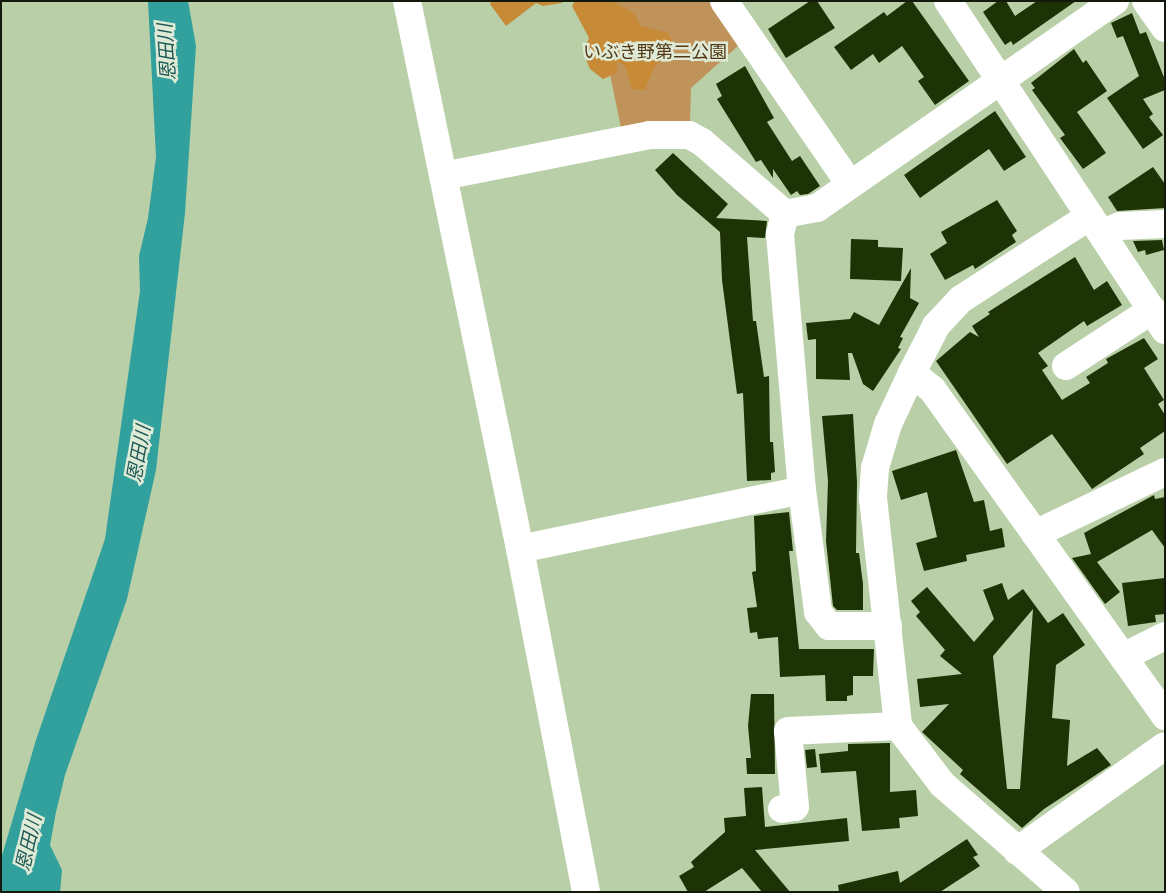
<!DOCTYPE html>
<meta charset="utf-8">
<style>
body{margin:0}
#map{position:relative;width:1166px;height:893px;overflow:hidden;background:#b8cfa7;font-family:"Sofia Sans Condensed","Noto Sans JP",sans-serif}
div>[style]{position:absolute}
.green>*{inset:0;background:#c0935a}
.forest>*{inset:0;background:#c78b38}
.water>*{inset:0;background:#32a19d}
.building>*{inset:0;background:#1d3205}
.minor>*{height:28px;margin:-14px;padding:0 14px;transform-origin:14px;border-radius:14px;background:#fff}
span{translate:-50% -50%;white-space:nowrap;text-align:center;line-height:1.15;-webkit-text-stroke:5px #e0ebd7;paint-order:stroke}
.park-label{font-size:18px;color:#523916}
.water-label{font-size:19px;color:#1d5956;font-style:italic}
.frame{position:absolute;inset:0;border:2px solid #121a0b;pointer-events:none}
</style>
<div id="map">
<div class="green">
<i style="clip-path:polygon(573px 1px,709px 1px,739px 45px,691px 88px,690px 122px,621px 128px,610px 74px)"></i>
</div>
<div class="forest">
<i style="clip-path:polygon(492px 1px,562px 1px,562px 3px,543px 6px,536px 3px,506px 26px,490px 4px)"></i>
<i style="clip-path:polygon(575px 1px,613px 1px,633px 13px,641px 26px,668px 33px,674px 44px,653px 70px,645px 90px,632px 89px,625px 66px,617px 61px,617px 73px,603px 79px,590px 69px,583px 52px,589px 38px,572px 6px)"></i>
</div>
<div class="water">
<i style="clip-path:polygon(148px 1px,188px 1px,196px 46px,185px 213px,156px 470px,127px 599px,65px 775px,56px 812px,50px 845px,62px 870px,60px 892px,1px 892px,1px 859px,36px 740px,105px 539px,140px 291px,139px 256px,148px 218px,156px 157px)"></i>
</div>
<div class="building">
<i style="clip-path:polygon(810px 1px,817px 1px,835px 28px,786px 58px,768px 29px)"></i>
<i style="clip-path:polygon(907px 1px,912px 1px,969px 81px,935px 105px,918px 81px,924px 77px,902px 46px,879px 63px,873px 54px,851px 70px,834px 47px,884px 12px,887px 16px)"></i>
<i style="clip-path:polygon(998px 1px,1006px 1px,1015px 16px,1037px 1px,1076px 1px,1013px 45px,1011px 41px,1005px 45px,983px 12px)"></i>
<i style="clip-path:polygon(1132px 13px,1140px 34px,1146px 32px,1165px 80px,1165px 90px,1143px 99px,1153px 114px,1149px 117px,1163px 135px,1143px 149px,1107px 98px,1139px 76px,1123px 36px,1117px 38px,1111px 23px)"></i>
<i style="clip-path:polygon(1074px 49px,1083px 63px,1086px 60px,1107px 91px,1077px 112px,1106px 153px,1083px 169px,1060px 138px,1065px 135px,1032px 90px,1035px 88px,1031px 83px)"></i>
<i style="clip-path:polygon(745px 66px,774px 118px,767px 122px,792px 161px,800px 156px,820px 186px,808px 194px,800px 195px,797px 191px,791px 195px,773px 169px,773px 178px,761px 160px,756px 162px,717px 99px,722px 96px,716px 84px)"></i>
<i style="clip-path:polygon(995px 111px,1026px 157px,1004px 171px,989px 149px,920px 198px,904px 175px)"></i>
<i style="clip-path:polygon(673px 153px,728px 204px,716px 218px,767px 221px,765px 238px,747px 237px,753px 321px,756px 321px,764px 377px,769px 376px,770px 442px,773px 442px,775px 472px,771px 473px,771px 480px,747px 481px,743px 393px,737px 394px,722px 280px,720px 232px,677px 195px,655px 170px)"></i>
<i style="clip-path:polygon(1153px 167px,1165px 184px,1165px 208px,1117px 211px,1108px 197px)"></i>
<i style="clip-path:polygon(997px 200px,1017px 231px,1012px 235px,1016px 242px,975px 269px,973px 265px,945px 280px,930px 254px,947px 243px,941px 232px)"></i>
<i style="clip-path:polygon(851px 239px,878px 240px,878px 247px,903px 248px,901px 281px,850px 279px)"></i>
<i style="clip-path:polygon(1162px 240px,1164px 250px,1146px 255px,1145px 250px,1138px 252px,1133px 241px)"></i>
<i style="clip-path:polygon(1075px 257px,1094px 290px,1107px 281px,1122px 305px,1087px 326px,1084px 321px,1038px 353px,1048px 366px,1042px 370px,1062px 400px,1090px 383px,1086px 377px,1108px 363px,1106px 359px,1144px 338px,1158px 359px,1144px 368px,1164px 400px,1158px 404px,1165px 415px,1165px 431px,1140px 448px,1144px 454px,1092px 489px,1052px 434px,1007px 464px,936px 361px,970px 332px,979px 337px,972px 326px,990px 314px,988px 312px)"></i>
<i style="clip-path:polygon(911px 268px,910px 298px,919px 303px,900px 337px,903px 338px,898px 348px,901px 349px,873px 391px,863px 384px,852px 353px,848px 353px,850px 380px,816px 379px,816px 339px,808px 340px,806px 323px,850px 319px,854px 312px,879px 325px)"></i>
<i style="clip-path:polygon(853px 414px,857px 482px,856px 553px,859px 553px,863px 584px,863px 610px,837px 610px,833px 606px,826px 541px,828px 481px,822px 416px)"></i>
<i style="clip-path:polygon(956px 450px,974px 502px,984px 500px,990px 531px,1002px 528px,1005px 547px,966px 555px,967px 561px,924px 571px,916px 543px,937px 537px,927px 492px,901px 500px,892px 471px)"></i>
<i style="clip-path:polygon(1154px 495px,1155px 499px,1165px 497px,1165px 548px,1152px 530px,1097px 562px,1120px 592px,1105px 604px,1072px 558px,1091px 554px,1084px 533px)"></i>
<i style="clip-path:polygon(789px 512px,793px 551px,789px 551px,799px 649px,874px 649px,873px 676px,853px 676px,853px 695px,847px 696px,847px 701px,826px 701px,825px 675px,780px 677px,778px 637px,758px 639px,757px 632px,750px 633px,747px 608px,757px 607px,752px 572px,756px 571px,754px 516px)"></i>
<i style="clip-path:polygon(1165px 578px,1165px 614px,1155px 615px,1156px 622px,1128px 626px,1122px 583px)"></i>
<i style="clip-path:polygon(evenodd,1002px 583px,1008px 600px,1023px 589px,1048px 623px,1063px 613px,1085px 645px,1056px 665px,1052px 718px,1070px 720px,1067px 766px,1097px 748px,1111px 765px,1044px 809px,1022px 828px,960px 774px,963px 770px,922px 732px,949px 704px,920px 707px,917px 679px,962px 674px,940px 656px,945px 650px,916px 616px,920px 612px,911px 601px,927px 587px,974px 642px,994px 619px,983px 590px,1002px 583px,1033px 609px,1020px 789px,1007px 789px,993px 656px,1033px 609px)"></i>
<i style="clip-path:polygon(751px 694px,774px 694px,775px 774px,747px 774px,746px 758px,751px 758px,748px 726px)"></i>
<i style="clip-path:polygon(890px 743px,890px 792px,916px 790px,918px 816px,899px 818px,900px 828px,862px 831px,856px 771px,821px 773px,819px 754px,848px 751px,848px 744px)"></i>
<i style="clip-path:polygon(815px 749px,817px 767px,807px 768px,805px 750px)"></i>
<i style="clip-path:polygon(762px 787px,765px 827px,847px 818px,849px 841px,755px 850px,790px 892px,762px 892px,742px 868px,704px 892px,688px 892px,679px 876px,694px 867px,691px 862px,725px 832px,724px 818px,746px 816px,744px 788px)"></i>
<i style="clip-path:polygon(967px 839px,978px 855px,973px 857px,980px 866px,940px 892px,839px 892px,838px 885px,898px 871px,900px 883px)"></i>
</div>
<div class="minor">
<i style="left:407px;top:1px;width:560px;rotate:78.35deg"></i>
<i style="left:520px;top:549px;width:349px;rotate:79.1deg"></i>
<i style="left:724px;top:1px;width:221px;rotate:55.5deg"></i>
<i style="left:948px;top:1px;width:394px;rotate:56.6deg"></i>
<i style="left:1146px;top:1px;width:33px;rotate:55deg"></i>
<i style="left:443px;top:176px;width:211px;rotate:-11.2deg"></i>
<i style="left:650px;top:135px;width:39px"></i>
<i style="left:689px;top:135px;width:15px;rotate:28deg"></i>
<i style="left:702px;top:142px;width:110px;rotate:40.9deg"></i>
<i style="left:785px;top:214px;width:21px;rotate:104deg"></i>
<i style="left:780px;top:234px;width:257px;rotate:85.1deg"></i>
<i style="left:802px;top:490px;width:123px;rotate:82.5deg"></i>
<i style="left:818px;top:612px;width:18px;rotate:52deg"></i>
<i style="left:829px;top:626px;width:59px"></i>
<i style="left:785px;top:214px;width:33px;rotate:-11deg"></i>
<i style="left:817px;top:208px;width:363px;rotate:-34.8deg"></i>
<i style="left:1090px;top:216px;width:153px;rotate:147.2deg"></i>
<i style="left:961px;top:299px;width:37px;rotate:133deg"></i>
<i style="left:936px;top:326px;width:53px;rotate:117.1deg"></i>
<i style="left:912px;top:373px;width:26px;rotate:39deg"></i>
<i style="left:932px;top:389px;width:402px;rotate:54.5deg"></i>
<i style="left:1102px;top:233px;width:19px;rotate:-21deg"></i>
<i style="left:1120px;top:226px;width:45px;rotate:-2.5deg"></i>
<i style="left:1066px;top:366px;width:103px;rotate:-33.1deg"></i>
<i style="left:912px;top:373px;width:56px;rotate:115.2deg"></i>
<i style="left:888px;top:424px;width:46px;rotate:106.5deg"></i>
<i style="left:875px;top:468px;width:30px;rotate:94deg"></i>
<i style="left:873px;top:498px;width:229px;rotate:83.7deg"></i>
<i style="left:898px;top:726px;width:73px;rotate:52.8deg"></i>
<i style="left:942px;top:784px;width:164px;rotate:41.1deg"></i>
<i style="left:1035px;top:534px;width:144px;rotate:-25.5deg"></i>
<i style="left:520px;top:549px;width:288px;rotate:-11.8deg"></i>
<i style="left:1123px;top:657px;width:47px;rotate:-26.6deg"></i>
<i style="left:782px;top:809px;width:13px;rotate:-9deg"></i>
<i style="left:795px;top:807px;width:76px;rotate:-95.3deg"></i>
<i style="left:788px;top:731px;width:110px;rotate:-2.6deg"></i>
<i style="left:1017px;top:851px;width:181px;rotate:-35.4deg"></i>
</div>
<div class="park-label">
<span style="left:655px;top:53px">いぶき野第二公園</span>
</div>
<div class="water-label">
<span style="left:168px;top:52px;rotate:-94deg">恩田川</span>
<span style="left:140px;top:454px;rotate:-80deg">恩田川</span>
<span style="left:30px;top:843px;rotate:-77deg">恩田川</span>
</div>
<div class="frame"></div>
</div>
